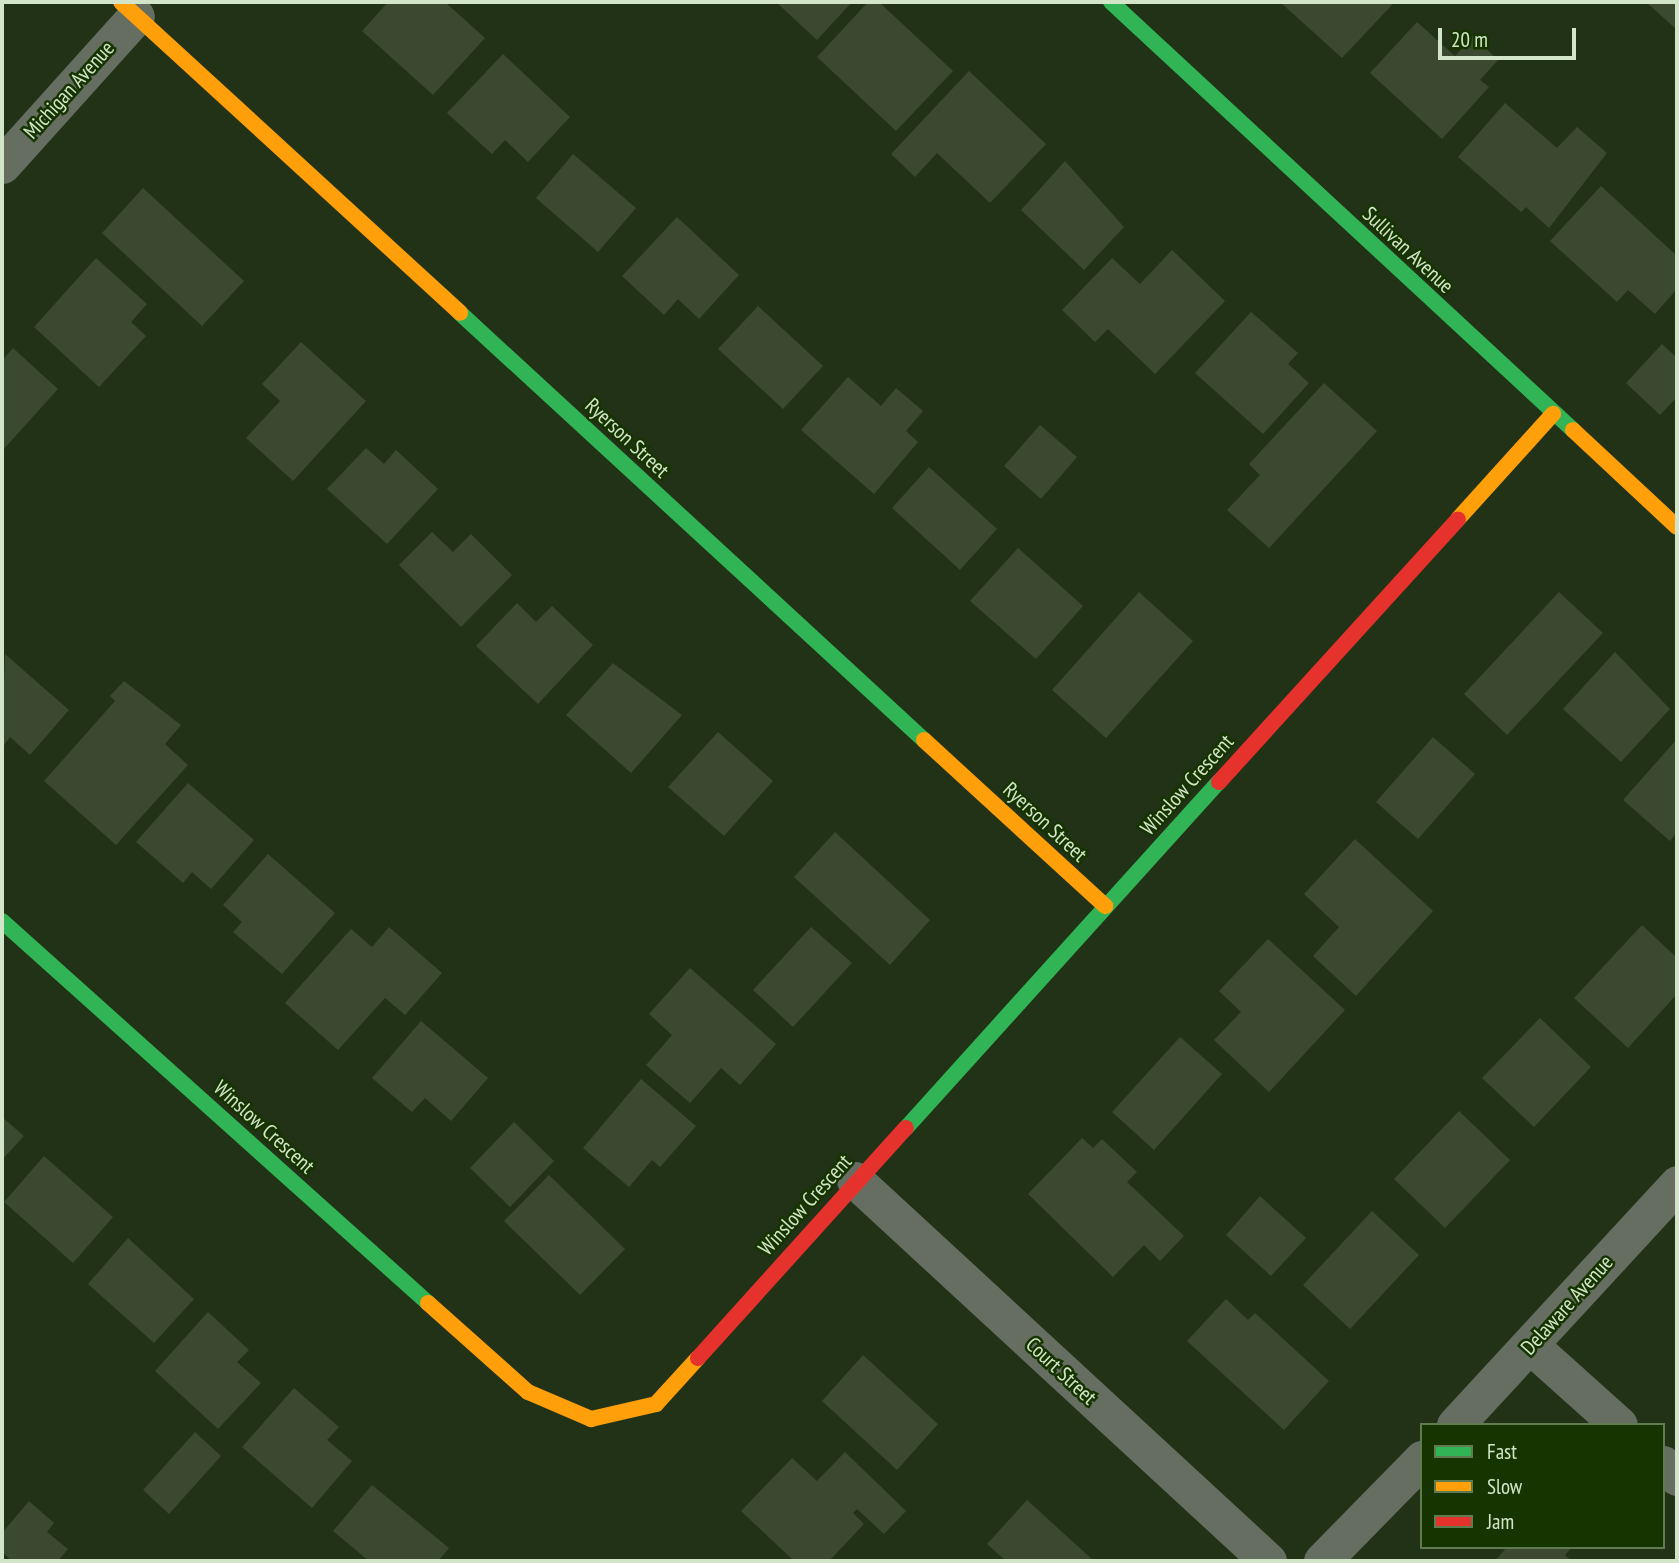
<!DOCTYPE html>
<style>
body{margin:0}
#map{position:relative;width:1679px;height:1563px;overflow:hidden;background:#223216;font-family:"PT Sans Narrow",sans-serif}
div>[style]{position:absolute}
.building>*{inset:0;background:#3b4931}
.street>*{height:37px;margin:-18.5px;padding:0 18.5px;transform-origin:18.5px;border-radius:18.5px;background:#666e62}
.fast>*{height:16px;margin:-8px;padding:0 8px;transform-origin:8px;border-radius:8px;background:#30b455}
.slow>*{height:16px;margin:-8px;padding:0 8px;transform-origin:8px;border-radius:8px;background:#ff9f0a}
.jam>*{height:16px;margin:-8px;padding:0 8px;transform-origin:8px;border-radius:8px;background:#e5322d}
span{translate:-50% -50%;white-space:nowrap;text-align:center;line-height:1.15;-webkit-text-stroke:5px #163400;paint-order:stroke}
.street-label{font-size:21px;color:#d2e5c9}
.frame{position:absolute;inset:0;border:4px solid #d2e5c9;pointer-events:none}
.legend{position:absolute;left:1420px;top:1423px;width:245px;height:126px;box-sizing:border-box;background:#163400;border:2px solid #617b50;margin:0;padding:9px 12px;list-style:none;font-size:21px;color:#d2e5c9}
.legend li{display:flex;align-items:center;gap:14px;height:35px}
.legend b{width:35px;border:2px solid #617b50}
.scale{position:absolute;left:1438px;top:28px;width:138px;height:32px;box-sizing:border-box;border:4px solid #d2e5c9;border-top:0;padding-left:9px;font-size:21px;line-height:24px;white-space:nowrap;color:#d2e5c9;-webkit-text-stroke:5px #163400;paint-order:stroke}
</style>
<div id="map">
<div class="building">
<i style="clip-path:polygon(388px 2px,445px 2px,485px 38px,433px 95px,362px 31px)"></i>
<i style="clip-path:polygon(776px 2px,852px 2px,817px 40px)"></i>
<i style="clip-path:polygon(868px 2px,879px 2px,953px 71px,896px 131px,817px 57px)"></i>
<i style="clip-path:polygon(1280px 2px,1388px 2px,1392px 5px,1342px 58px)"></i>
<i style="clip-path:polygon(1646px 2px,1677px 2px,1677px 30px)"></i>
<i style="clip-path:polygon(1417px 22px,1455px 56px,1473px 36px,1498px 60px,1480px 80px,1489px 87px,1442px 139px,1370px 73px)"></i>
<i style="clip-path:polygon(503px 54px,570px 117px,528px 162px,505px 140px,492px 154px,447px 113px)"></i>
<i style="clip-path:polygon(969px 71px,1046px 144px,990px 203px,937px 153px,915px 177px,891px 154px)"></i>
<i style="clip-path:polygon(1505px 103px,1557px 148px,1577px 127px,1607px 153px,1549px 228px,1526px 207px,1521px 212px,1458px 157px)"></i>
<i style="clip-path:polygon(573px 154px,636px 208px,598px 252px,536px 198px)"></i>
<i style="clip-path:polygon(1065px 161px,1124px 227px,1084px 270px,1021px 210px)"></i>
<i style="clip-path:polygon(1601px 186px,1677px 256px,1677px 289px,1655px 314px,1628px 290px,1617px 302px,1550px 241px)"></i>
<i style="clip-path:polygon(143px 188px,244px 281px,202px 326px,102px 233px)"></i>
<i style="clip-path:polygon(677px 217px,739px 275px,699px 319px,678px 299px,664px 315px,622px 276px)"></i>
<i style="clip-path:polygon(1172px 250px,1225px 301px,1155px 374px,1108px 329px,1095px 342px,1062px 310px,1112px 258px,1140px 284px)"></i>
<i style="clip-path:polygon(96px 258px,147px 304px,131px 322px,146px 336px,99px 387px,34px 327px)"></i>
<i style="clip-path:polygon(758px 306px,823px 366px,783px 409px,718px 349px)"></i>
<i style="clip-path:polygon(1251px 312px,1298px 353px,1288px 364px,1309px 383px,1263px 434px,1195px 373px)"></i>
<i style="clip-path:polygon(301px 342px,366px 401px,293px 481px,246px 438px,280px 401px,262px 384px)"></i>
<i style="clip-path:polygon(1662px 344px,1677px 358px,1677px 397px,1660px 415px,1626px 383px)"></i>
<i style="clip-path:polygon(13px 348px,58px 389px,2px 451px,2px 361px)"></i>
<i style="clip-path:polygon(848px 377px,881px 406px,896px 388px,923px 411px,906px 431px,918px 442px,874px 494px,801px 430px)"></i>
<i style="clip-path:polygon(1324px 383px,1377px 431px,1269px 548px,1227px 510px,1260px 475px,1249px 464px)"></i>
<i style="clip-path:polygon(1040px 425px,1077px 457px,1041px 499px,1004px 466px)"></i>
<i style="clip-path:polygon(366px 448px,384px 464px,396px 450px,438px 489px,387px 544px,327px 489px)"></i>
<i style="clip-path:polygon(929px 467px,997px 529px,960px 570px,892px 508px)"></i>
<i style="clip-path:polygon(432px 532px,453px 552px,471px 534px,512px 575px,461px 627px,399px 565px)"></i>
<i style="clip-path:polygon(1018px 548px,1083px 606px,1036px 659px,970px 601px)"></i>
<i style="clip-path:polygon(1139px 592px,1193px 641px,1106px 738px,1052px 690px)"></i>
<i style="clip-path:polygon(1559px 592px,1603px 633px,1507px 735px,1464px 694px)"></i>
<i style="clip-path:polygon(517px 603px,536px 622px,552px 606px,593px 645px,538px 704px,476px 646px)"></i>
<i style="clip-path:polygon(1615px 652px,1670px 709px,1621px 762px,1563px 709px)"></i>
<i style="clip-path:polygon(5px 654px,69px 710px,30px 755px,10px 737px,2px 748px)"></i>
<i style="clip-path:polygon(613px 663px,682px 715px,631px 773px,566px 715px)"></i>
<i style="clip-path:polygon(124px 681px,181px 725px,165px 744px,188px 765px,116px 845px,44px 781px,115px 701px,110px 696px)"></i>
<i style="clip-path:polygon(718px 732px,773px 781px,724px 836px,668px 787px)"></i>
<i style="clip-path:polygon(1433px 737px,1475px 774px,1418px 839px,1376px 802px)"></i>
<i style="clip-path:polygon(1677px 739px,1677px 832px,1670px 841px,1623px 800px)"></i>
<i style="clip-path:polygon(188px 783px,254px 840px,211px 889px,192px 872px,183px 883px,136px 842px)"></i>
<i style="clip-path:polygon(835px 832px,930px 920px,890px 965px,794px 877px)"></i>
<i style="clip-path:polygon(1355px 839px,1433px 911px,1356px 996px,1313px 956px,1339px 927px,1304px 894px)"></i>
<i style="clip-path:polygon(268px 854px,335px 913px,282px 974px,233px 932px,242px 922px,223px 905px)"></i>
<i style="clip-path:polygon(1642px 925px,1677px 958px,1677px 994px,1628px 1048px,1574px 998px)"></i>
<i style="clip-path:polygon(389px 927px,442px 973px,405px 1015px,385px 998px,338px 1050px,285px 1003px,351px 929px,372px 947px)"></i>
<i style="clip-path:polygon(811px 927px,852px 963px,793px 1027px,753px 990px)"></i>
<i style="clip-path:polygon(1268px 939px,1345px 1010px,1269px 1092px,1214px 1040px,1241px 1012px,1219px 991px)"></i>
<i style="clip-path:polygon(690px 968px,776px 1044px,740px 1085px,721px 1068px,690px 1103px,646px 1065px,672px 1035px,649px 1014px)"></i>
<i style="clip-path:polygon(1540px 1018px,1591px 1067px,1534px 1127px,1482px 1078px)"></i>
<i style="clip-path:polygon(421px 1021px,488px 1078px,451px 1121px,425px 1098px,412px 1112px,372px 1078px)"></i>
<i style="clip-path:polygon(1180px 1037px,1222px 1074px,1154px 1150px,1112px 1112px)"></i>
<i style="clip-path:polygon(641px 1079px,696px 1126px,660px 1167px,652px 1160px,629px 1187px,583px 1148px)"></i>
<i style="clip-path:polygon(1459px 1111px,1510px 1160px,1445px 1228px,1394px 1179px)"></i>
<i style="clip-path:polygon(2px 1117px,24px 1136px,2px 1160px)"></i>
<i style="clip-path:polygon(514px 1122px,554px 1161px,510px 1207px,470px 1168px)"></i>
<i style="clip-path:polygon(1082px 1138px,1093px 1148px,1102px 1139px,1137px 1172px,1127px 1182px,1184px 1236px,1160px 1261px,1144px 1245px,1113px 1277px,1028px 1194px)"></i>
<i style="clip-path:polygon(44px 1156px,113px 1217px,73px 1263px,4px 1202px)"></i>
<i style="clip-path:polygon(549px 1175px,625px 1249px,580px 1295px,504px 1221px)"></i>
<i style="clip-path:polygon(1260px 1196px,1306px 1238px,1271px 1276px,1226px 1235px)"></i>
<i style="clip-path:polygon(1372px 1211px,1419px 1255px,1350px 1329px,1303px 1285px)"></i>
<i style="clip-path:polygon(128px 1238px,194px 1299px,154px 1343px,88px 1284px)"></i>
<i style="clip-path:polygon(1226px 1299px,1248px 1320px,1255px 1313px,1329px 1381px,1284px 1430px,1187px 1341px)"></i>
<i style="clip-path:polygon(208px 1312px,249px 1350px,237px 1362px,261px 1383px,218px 1429px,155px 1371px)"></i>
<i style="clip-path:polygon(863px 1355px,938px 1424px,897px 1470px,822px 1401px)"></i>
<i style="clip-path:polygon(294px 1388px,339px 1427px,327px 1440px,352px 1461px,312px 1508px,242px 1447px)"></i>
<i style="clip-path:polygon(195px 1432px,221px 1456px,169px 1514px,143px 1490px)"></i>
<i style="clip-path:polygon(845px 1452px,906px 1511px,884px 1534px,857px 1509px,853px 1513px,864px 1524px,829px 1561px,794px 1561px,741px 1511px,792px 1458px,817px 1481px)"></i>
<i style="clip-path:polygon(372px 1485px,449px 1548px,438px 1561px,369px 1561px,333px 1531px)"></i>
<i style="clip-path:polygon(1027px 1500px,1094px 1561px,1006px 1561px,987px 1544px)"></i>
<i style="clip-path:polygon(29px 1501px,54px 1523px,47px 1532px,68px 1549px,58px 1561px,12px 1561px,2px 1552px,2px 1533px)"></i>
<i style="clip-path:polygon(1507px 1547px,1572px 1547px,1565px 1555px,1572px 1561px,1495px 1561px)"></i>
</div>
<div class="street">
<i style="left:2px;top:165px;width:200px;rotate:-48deg"></i>
<i style="left:855px;top:1180px;width:562px;rotate:42.69deg"></i>
<i style="left:1531px;top:1346px;width:118px;rotate:41.9deg"></i>
<i style="left:1455px;top:1425px;width:328px;rotate:-47.3deg"></i>
<i style="left:1663px;top:1464px;width:19px;rotate:43deg"></i>
<i style="left:1322px;top:1561px;width:143px;rotate:-45.6deg"></i>
</div>
<div class="fast">
<i style="left:1111px;top:2px;width:630px;rotate:42.81deg"></i>
<i style="left:460px;top:313px;width:631px;rotate:42.62deg"></i>
<i style="left:2px;top:921px;width:572px;rotate:41.88deg"></i>
<i style="left:906px;top:1128px;width:467px;rotate:-47.9deg"></i>
</div>
<div class="slow">
<i style="left:121px;top:2px;width:460px;rotate:42.5deg"></i>
<i style="left:1573px;top:430px;width:142px;rotate:43deg"></i>
<i style="left:1458px;top:519px;width:142px;rotate:-47.9deg"></i>
<i style="left:924px;top:740px;width:246px;rotate:42.5deg"></i>
<i style="left:428px;top:1303px;width:134px;rotate:41.7deg"></i>
<i style="left:528px;top:1392px;width:69px;rotate:23.2deg"></i>
<i style="left:591px;top:1419px;width:67px;rotate:-13deg"></i>
<i style="left:656px;top:1404px;width:62px;rotate:-47.6deg"></i>
</div>
<div class="jam">
<i style="left:1219px;top:782px;width:355px;rotate:-47.7deg"></i>
<i style="left:698px;top:1358px;width:310px;rotate:-47.9deg"></i>
</div>
<div class="street-label">
<span style="left:69px;top:90px;rotate:-48deg">Michigan Avenue</span>
<span style="left:1408px;top:250px;rotate:43deg">Sullivan Avenue</span>
<span style="left:627px;top:438px;rotate:43deg">Ryerson Street</span>
<span style="left:1187px;top:785px;rotate:-48deg">Winslow Crescent</span>
<span style="left:1045px;top:822px;rotate:43deg">Ryerson Street</span>
<span style="left:264px;top:1127px;rotate:42deg">Winslow Crescent</span>
<span style="left:805px;top:1205px;rotate:-48deg">Winslow Crescent</span>
<span style="left:1567px;top:1305px;rotate:-48deg">Delaware Avenue</span>
<span style="left:1061px;top:1371px;rotate:43deg">Court Street</span>
</div>
<div class="frame"></div>
<ul class="legend">
<li><b style="height:9px;background:#30b455"></b>Fast</li>
<li><b style="height:9px;background:#ff9f0a"></b>Slow</li>
<li><b style="height:9px;background:#e5322d"></b>Jam</li>
</ul>
<div class="scale">20 m</div>
</div>
